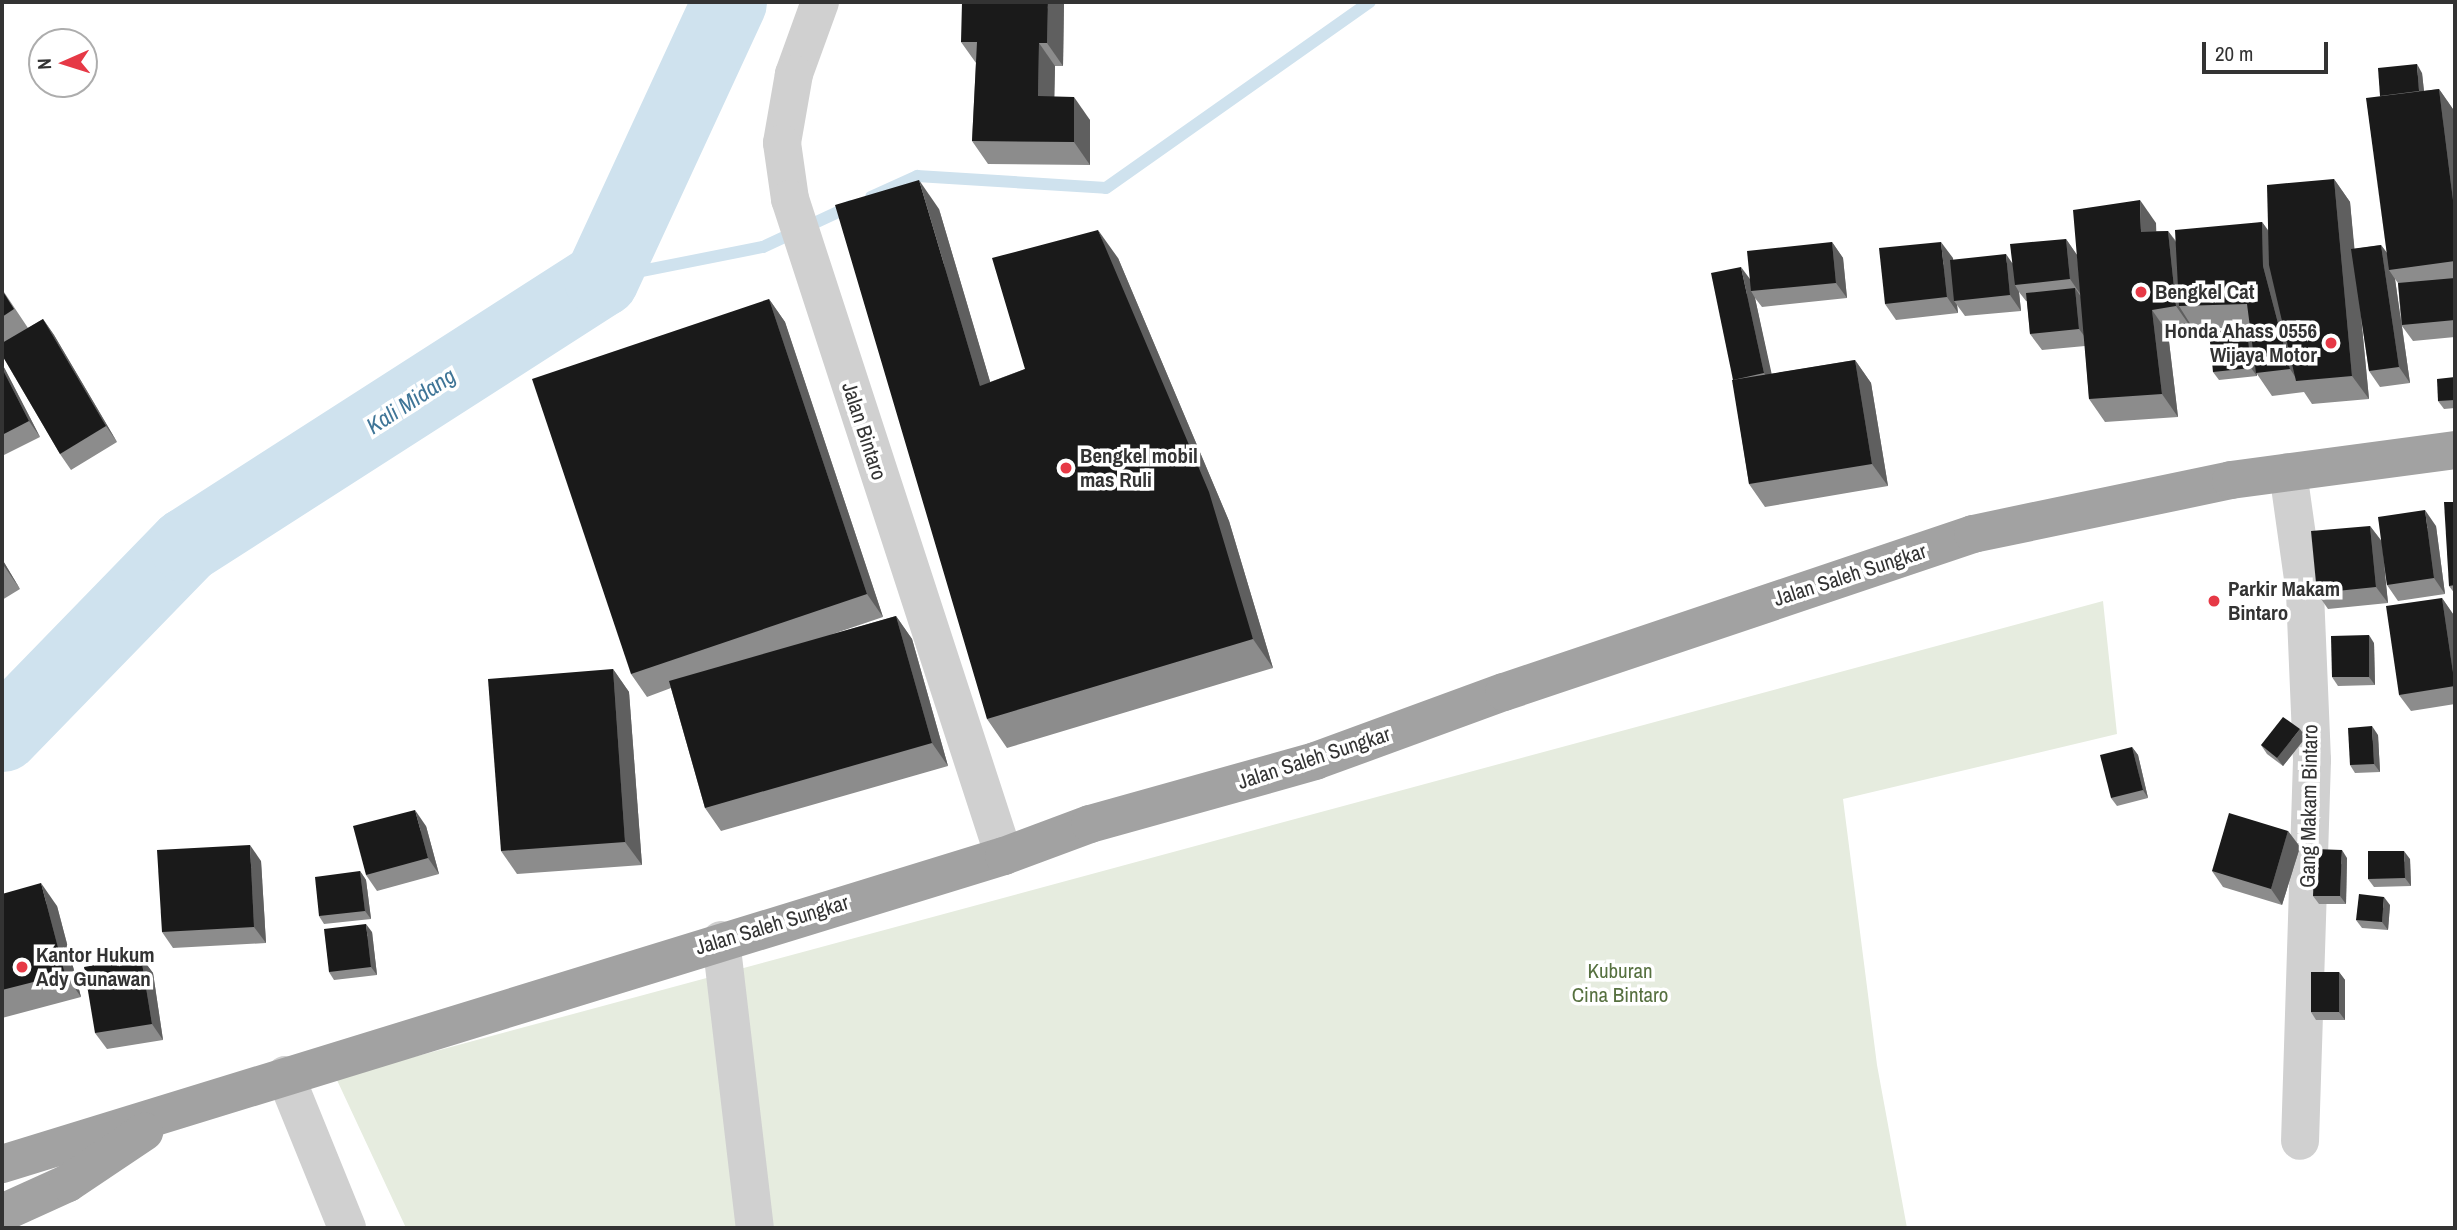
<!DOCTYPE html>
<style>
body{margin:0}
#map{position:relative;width:2457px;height:1230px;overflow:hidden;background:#fff;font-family:"Archivo Narrow",sans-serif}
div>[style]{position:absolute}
.green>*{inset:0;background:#e6ecdf}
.stream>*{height:12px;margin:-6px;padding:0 6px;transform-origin:6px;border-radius:6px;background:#cfe2ee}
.river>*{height:75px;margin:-37.5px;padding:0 37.5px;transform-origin:37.5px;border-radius:37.5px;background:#cfe2ee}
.minor>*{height:38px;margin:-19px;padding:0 19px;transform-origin:19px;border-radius:19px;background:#d0d0d0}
.trunk>*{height:38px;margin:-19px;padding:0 19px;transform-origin:19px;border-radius:19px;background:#a2a2a2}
.wall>*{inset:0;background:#8c8c8c}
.shaded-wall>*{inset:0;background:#5f5f5f}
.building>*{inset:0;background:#1a1a1a}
.dots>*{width:19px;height:19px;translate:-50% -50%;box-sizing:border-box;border:4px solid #fff;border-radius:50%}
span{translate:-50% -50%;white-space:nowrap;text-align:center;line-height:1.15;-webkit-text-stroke:7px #fff;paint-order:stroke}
.poi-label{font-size:21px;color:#333;font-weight:700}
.left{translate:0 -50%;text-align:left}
.right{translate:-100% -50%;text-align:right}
.street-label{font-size:21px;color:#333}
.park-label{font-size:21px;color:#56703f}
.water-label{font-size:23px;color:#3f7597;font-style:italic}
.frame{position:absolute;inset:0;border:4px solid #333;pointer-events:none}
.north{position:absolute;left:28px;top:28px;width:70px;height:70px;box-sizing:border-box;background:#fff;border:2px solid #adadad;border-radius:50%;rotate:267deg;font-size:19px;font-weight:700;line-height:28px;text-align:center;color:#333}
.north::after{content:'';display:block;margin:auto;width:24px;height:32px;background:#e63946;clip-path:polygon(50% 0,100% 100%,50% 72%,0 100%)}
.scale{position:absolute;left:2202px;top:42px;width:126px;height:32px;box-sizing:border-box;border:4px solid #333;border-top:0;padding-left:9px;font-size:21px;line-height:24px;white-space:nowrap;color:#333;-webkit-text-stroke:5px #fff;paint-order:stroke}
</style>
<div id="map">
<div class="green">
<i style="clip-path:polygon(2103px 601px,2117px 734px,1843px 799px,1877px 1065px,1907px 1228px,406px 1228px,336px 1078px)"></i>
</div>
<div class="stream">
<i style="left:871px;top:197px;width:51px;rotate:-24.5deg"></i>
<i style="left:917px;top:176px;width:189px;rotate:3.6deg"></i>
<i style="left:1106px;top:188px;width:323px;rotate:-35.2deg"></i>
<i style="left:601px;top:279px;width:165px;rotate:-11.2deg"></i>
<i style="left:763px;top:247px;width:97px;rotate:-25deg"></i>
</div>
<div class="river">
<i style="left:2px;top:734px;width:264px;rotate:-45.8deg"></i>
<i style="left:186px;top:545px;width:493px;rotate:-32.7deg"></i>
<i style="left:601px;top:279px;width:305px;rotate:-65.2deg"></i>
</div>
<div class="minor">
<i style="left:820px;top:2px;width:77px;rotate:109.9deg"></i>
<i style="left:794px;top:74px;width:70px;rotate:99.9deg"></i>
<i style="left:782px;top:143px;width:57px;rotate:81.9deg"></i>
<i style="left:790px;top:199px;width:691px;rotate:71.96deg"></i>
<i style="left:2288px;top:472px;width:122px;rotate:82deg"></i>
<i style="left:2305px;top:593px;width:167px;rotate:87.6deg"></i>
<i style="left:2312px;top:760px;width:381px;rotate:91.8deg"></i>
<i style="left:721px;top:940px;width:290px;rotate:83.3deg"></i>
<i style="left:285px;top:1075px;width:165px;rotate:67.9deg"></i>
</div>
<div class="trunk">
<i style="left:2px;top:1164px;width:1048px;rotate:-17.09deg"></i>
<i style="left:1004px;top:856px;width:92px;rotate:-20.4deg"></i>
<i style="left:1090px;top:824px;width:234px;rotate:-15.6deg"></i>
<i style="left:1315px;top:761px;width:201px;rotate:-20.1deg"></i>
<i style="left:1504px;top:692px;width:495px;rotate:-18.6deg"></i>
<i style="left:1973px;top:534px;width:264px;rotate:-11.8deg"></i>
<i style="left:2231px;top:480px;width:226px;rotate:-7.6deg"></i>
<i style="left:2px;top:1213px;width:72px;rotate:-24.4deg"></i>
<i style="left:68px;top:1183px;width:92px;rotate:-33.9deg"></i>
</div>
<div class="wall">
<i style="clip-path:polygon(1064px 2px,1063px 66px,1055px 66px,1054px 97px,1090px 120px,1090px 165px,988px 164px,972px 141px,976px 63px,961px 42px)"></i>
<i style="clip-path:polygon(evenodd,2422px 73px,2424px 91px,2439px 89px,2455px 112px,2455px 337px,2413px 341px,2402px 326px,2410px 383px,2380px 387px,2369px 371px,2361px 317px,2369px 399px,2312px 404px,2304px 392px,2272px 396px,2257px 374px,2257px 376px,2219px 380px,2213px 372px,2247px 328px,2250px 333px,2250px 327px,2195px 329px,2191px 325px,2192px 329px,2168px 333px,2178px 417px,2105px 422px,2089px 399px,2085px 346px,2042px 350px,2030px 334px,2027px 301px,2026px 301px,2019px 292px,2021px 311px,1965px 316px,1957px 305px,1958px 313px,1896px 320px,1885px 304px,1953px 258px,1953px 260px,2012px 263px,2066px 239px,2077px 255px,2156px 223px,2156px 231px,2168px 231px,2176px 241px,2262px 222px,2268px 230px,2334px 179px,2350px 202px,2354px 249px,2381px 245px,2387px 253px,2380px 96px,2422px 73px,2395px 279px,2398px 283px,2401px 322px,2395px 279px)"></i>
<i style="clip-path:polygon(939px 209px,990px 382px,1025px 369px,1118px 258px,1229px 521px,1273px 668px,1007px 748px,987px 719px)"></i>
<i style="clip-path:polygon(1832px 242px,1843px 258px,1847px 298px,1762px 307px,1755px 298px,1771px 374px,1855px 360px,1871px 383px,1888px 486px,1765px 507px,1749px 484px,1733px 380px,1750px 279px)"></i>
<i style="clip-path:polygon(2px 289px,28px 328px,43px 319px,54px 335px,117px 442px,71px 470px,60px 454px,2px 355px)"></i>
<i style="clip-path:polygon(769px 299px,785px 322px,883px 617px,830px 635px,896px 616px,912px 639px,948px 766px,721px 831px,705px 808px,671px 688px,647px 697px,631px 674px)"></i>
<i style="clip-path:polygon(2px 364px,40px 437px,2px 456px)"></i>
<i style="clip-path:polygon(2455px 377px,2455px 408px,2444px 409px,2438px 401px)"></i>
<i style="clip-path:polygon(2455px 502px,2455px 594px,2449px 586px)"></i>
<i style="clip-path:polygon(2370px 526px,2381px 540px,2436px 526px,2445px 594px,2398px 601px,2387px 585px,2383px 560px,2388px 603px,2328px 609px,2317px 593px)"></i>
<i style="clip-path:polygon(2px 559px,20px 589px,2px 600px)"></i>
<i style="clip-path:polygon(2442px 598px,2453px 614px,2455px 626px,2455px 704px,2411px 711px,2399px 695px)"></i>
<i style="clip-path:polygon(2374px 643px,2375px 685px,2338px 686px,2332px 677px)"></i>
<i style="clip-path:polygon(613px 669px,629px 692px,642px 865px,517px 874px,501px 851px)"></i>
<i style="clip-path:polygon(2378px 735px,2380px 772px,2355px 773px,2350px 765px)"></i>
<i style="clip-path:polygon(2306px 737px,2283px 766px,2267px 754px,2261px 745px)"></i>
<i style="clip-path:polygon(2132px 747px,2138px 755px,2148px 798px,2117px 806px,2111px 798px)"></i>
<i style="clip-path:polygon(426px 826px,439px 874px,377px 891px,366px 875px)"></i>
<i style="clip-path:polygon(2288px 831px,2300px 847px,2282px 905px,2223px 887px,2212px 871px)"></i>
<i style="clip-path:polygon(2347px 858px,2346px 904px,2319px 904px,2313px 896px)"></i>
<i style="clip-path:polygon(2410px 859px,2411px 886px,2374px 887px,2368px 879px)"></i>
<i style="clip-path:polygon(261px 861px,266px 943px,173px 948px,162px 932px)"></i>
<i style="clip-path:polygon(360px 871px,366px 880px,371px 919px,324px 924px,319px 916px)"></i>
<i style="clip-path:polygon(2px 894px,57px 906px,81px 997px,2px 1018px)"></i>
<i style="clip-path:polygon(2390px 905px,2388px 930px,2362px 928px,2356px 920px)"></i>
<i style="clip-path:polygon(372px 932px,377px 975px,334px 980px,329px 972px)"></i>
<i style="clip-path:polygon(141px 957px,153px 973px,163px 1040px,107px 1049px,95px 1033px)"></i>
<i style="clip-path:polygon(2339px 972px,2345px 980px,2345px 1020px,2316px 1020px,2311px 1012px)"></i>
</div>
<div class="shaded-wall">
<i style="clip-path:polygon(1048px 2px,1064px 2px,1063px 66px,1047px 43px)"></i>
<i style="clip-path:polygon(1039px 43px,1055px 66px,1054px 119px,1038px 96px)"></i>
<i style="clip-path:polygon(2417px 64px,2422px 73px,2426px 110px,2420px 102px)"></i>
<i style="clip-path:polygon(2439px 89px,2455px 112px,2455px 216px)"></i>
<i style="clip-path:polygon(1074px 97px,1090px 120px,1090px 165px,1074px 142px)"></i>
<i style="clip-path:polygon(2334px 179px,2350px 202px,2369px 399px,2352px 376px)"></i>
<i style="clip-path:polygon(919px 180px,939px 209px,1000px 415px,980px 386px)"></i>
<i style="clip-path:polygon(2140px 200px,2156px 223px,2157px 255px,2141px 232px)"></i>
<i style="clip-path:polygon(2262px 222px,2278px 245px,2298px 381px,2290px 369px,2263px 266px)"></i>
<i style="clip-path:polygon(1098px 230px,1118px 258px,1229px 521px,1273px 668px,1253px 639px)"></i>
<i style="clip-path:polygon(2168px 231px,2184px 254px,2179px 306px,2191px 325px,2192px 329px,2176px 306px)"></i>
<i style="clip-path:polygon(2066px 239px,2077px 255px,2081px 295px,2070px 279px)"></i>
<i style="clip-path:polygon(1832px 242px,1843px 258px,1847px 298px,1836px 283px)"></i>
<i style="clip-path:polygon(1941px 242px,1953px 258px,1957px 300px,1954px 301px,1957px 305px,1958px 313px,1947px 297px)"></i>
<i style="clip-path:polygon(2381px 245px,2393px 261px,2389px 270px,2395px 279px,2410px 383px,2399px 367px)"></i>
<i style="clip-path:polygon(2006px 254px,2017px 270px,2015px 285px,2019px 292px,2021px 311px,2010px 295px)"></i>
<i style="clip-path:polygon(1741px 267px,1753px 283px,1751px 291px,1755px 298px,1775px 389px,1764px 373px)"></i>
<i style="clip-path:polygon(2075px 288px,2086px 304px,2091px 345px,2079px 329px)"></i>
<i style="clip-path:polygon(769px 299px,785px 322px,883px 617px,867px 594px)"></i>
<i style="clip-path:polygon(2152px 310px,2168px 333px,2178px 417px,2162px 394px)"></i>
<i style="clip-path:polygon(43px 319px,54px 335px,117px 442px,106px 426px)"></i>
<i style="clip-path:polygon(2247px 328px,2253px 336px,2257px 376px,2251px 368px)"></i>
<i style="clip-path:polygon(1855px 360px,1871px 383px,1888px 486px,1872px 464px)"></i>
<i style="clip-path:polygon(2px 364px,5px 369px,40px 437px,29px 421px,2px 368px)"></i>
<i style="clip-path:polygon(2425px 510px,2436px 526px,2445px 594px,2434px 578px)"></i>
<i style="clip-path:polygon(2370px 526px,2382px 542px,2388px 603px,2376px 587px)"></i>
<i style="clip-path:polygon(2px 559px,20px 589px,2px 563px)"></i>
<i style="clip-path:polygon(2442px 598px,2453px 614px,2455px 626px,2455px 686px)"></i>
<i style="clip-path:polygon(896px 616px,912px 639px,948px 766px,932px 743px)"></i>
<i style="clip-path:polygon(2369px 635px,2374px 643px,2375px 685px,2369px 677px)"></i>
<i style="clip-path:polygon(613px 669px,629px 692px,642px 865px,625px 842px)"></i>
<i style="clip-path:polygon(2372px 726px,2378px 735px,2380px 772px,2374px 764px)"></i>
<i style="clip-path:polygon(2300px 729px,2306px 737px,2283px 766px,2277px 758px)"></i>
<i style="clip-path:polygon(2132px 747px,2138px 755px,2148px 798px,2143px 790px)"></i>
<i style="clip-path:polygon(415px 810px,426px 826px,439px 874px,428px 858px)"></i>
<i style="clip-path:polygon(2288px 831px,2300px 847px,2282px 905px,2271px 889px)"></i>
<i style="clip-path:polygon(250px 845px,261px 861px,266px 943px,254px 927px)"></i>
<i style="clip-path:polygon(2342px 850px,2347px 858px,2346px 904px,2340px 896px)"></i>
<i style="clip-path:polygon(2404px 851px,2410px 859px,2411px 886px,2405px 878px)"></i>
<i style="clip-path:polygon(360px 871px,366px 880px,371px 919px,365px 911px)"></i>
<i style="clip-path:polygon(41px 883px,57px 906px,81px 997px,65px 974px)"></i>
<i style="clip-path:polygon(2384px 897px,2390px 905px,2388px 930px,2382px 922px)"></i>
<i style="clip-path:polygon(366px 924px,372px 932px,377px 975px,371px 967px)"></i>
<i style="clip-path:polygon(141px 957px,153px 973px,163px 1040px,152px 1024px)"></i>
<i style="clip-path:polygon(2339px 972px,2345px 980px,2345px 1020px,2339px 1012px)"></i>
</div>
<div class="building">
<i style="clip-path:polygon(962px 2px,1048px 2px,1047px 43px,1039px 43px,1038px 96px,1074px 97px,1074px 142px,972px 141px,977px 42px,961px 42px)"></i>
<i style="clip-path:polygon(2417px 64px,2419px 91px,2380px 96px,2378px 68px)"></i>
<i style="clip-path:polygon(2439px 89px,2455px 216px,2455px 261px,2389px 270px,2366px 98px)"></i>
<i style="clip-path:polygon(2334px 179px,2352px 376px,2296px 381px,2269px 265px,2267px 185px)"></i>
<i style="clip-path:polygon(919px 180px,980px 386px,1025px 369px,992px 258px,1098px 230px,1209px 492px,1253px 639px,987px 719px,835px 205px)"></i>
<i style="clip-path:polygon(2140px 200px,2141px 232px,2168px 231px,2176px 306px,2152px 310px,2162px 394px,2089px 399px,2073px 210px)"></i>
<i style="clip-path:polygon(2262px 222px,2263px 266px,2290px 369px,2256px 373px,2247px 304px,2179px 306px,2175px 230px)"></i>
<i style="clip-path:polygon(2066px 239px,2070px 279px,2015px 285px,2010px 244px)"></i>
<i style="clip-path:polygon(1832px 242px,1836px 283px,1751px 291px,1747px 251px)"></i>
<i style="clip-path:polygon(1941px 242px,1947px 297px,1885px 304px,1879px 248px)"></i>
<i style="clip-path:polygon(2381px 245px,2399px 367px,2369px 371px,2351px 249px)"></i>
<i style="clip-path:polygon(2006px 254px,2010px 295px,1954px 301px,1950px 260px)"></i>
<i style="clip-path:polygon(1741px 267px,1764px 373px,1733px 380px,1711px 273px)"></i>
<i style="clip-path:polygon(2455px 278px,2455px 320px,2402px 325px,2398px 283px)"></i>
<i style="clip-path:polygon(2075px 288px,2079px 329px,2030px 334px,2026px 293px)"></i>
<i style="clip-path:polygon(2px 290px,14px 309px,2px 317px)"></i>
<i style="clip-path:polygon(769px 299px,867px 594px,631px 674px,532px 379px)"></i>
<i style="clip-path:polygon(43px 319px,106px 426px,60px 454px,2px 355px,2px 343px)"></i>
<i style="clip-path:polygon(2247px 328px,2251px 368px,2213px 372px,2209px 332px)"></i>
<i style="clip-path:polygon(1855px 360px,1872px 464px,1749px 484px,1732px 380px)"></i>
<i style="clip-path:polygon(2px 368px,29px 421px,2px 435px)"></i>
<i style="clip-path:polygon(2455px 377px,2455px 400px,2438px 401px,2437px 379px)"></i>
<i style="clip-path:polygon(2444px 502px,2455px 502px,2455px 585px,2449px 586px)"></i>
<i style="clip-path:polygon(2425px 510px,2434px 578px,2387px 585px,2378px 517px)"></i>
<i style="clip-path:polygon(2370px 526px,2376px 587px,2317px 593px,2311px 531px)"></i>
<i style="clip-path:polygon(2442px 598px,2455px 686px,2399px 695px,2386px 606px)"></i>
<i style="clip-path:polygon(896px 616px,932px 743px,705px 808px,669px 681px)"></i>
<i style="clip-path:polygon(2369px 635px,2369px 677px,2332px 677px,2331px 636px)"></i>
<i style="clip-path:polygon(613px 669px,625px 842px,501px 851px,488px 679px)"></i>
<i style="clip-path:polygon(2283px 717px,2300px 729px,2277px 758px,2261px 745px)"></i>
<i style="clip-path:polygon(2372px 726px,2374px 764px,2350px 765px,2348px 728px)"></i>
<i style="clip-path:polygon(2132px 747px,2143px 790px,2111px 798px,2100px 755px)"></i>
<i style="clip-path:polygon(415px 810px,428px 858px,366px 875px,353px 826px)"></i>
<i style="clip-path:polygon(2229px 813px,2288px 831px,2271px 889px,2212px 871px)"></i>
<i style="clip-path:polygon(250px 845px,254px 927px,162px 932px,157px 850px)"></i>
<i style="clip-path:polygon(2315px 849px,2342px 850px,2340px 896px,2313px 896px)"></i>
<i style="clip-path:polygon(2368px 851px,2404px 851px,2405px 878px,2368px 879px)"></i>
<i style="clip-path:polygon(360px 871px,365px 911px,319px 916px,315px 877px)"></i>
<i style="clip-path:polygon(41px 883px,65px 974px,2px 990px,2px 894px)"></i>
<i style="clip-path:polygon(2359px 894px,2384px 897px,2382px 922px,2356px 920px)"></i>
<i style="clip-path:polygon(366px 924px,371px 967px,329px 972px,324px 929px)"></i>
<i style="clip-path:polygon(141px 957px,152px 1024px,95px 1033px,84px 967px)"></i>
<i style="clip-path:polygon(2311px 972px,2339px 972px,2339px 1012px,2311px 1012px)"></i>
</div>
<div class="dots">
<i style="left:2141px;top:292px;background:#e63946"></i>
<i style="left:2331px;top:343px;background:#e63946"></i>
<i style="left:1066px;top:468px;background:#e63946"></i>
<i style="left:2214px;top:601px;background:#e63946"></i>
<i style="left:22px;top:967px;background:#e63946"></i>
</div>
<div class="poi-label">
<span class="left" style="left:2155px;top:292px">Bengkel Cat</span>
<span class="right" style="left:2317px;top:343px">Honda Ahass 0556<br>Wijaya Motor</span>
<span class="left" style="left:1080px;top:468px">Bengkel mobil<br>mas Ruli</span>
<span class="left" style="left:2228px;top:601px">Parkir Makam<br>Bintaro</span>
<span class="left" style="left:36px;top:967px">Kantor Hukum<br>Ady Gunawan</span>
</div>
<div class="street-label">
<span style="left:864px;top:431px;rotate:72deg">Jalan Bintaro</span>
<span style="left:1850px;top:575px;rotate:-18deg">Jalan Saleh Sungkar</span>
<span style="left:1314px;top:758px;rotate:-18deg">Jalan Saleh Sungkar</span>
<span style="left:2309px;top:806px;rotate:-89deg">Gang Makam Bintaro</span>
<span style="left:772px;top:925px;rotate:-17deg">Jalan Saleh Sungkar</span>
</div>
<div class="park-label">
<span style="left:1620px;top:983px">Kuburan<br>Cina Bintaro</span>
</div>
<div class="water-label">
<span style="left:411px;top:401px;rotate:-33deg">Kali Midang</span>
</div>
<div class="frame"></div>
<div class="north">N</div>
<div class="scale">20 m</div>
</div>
